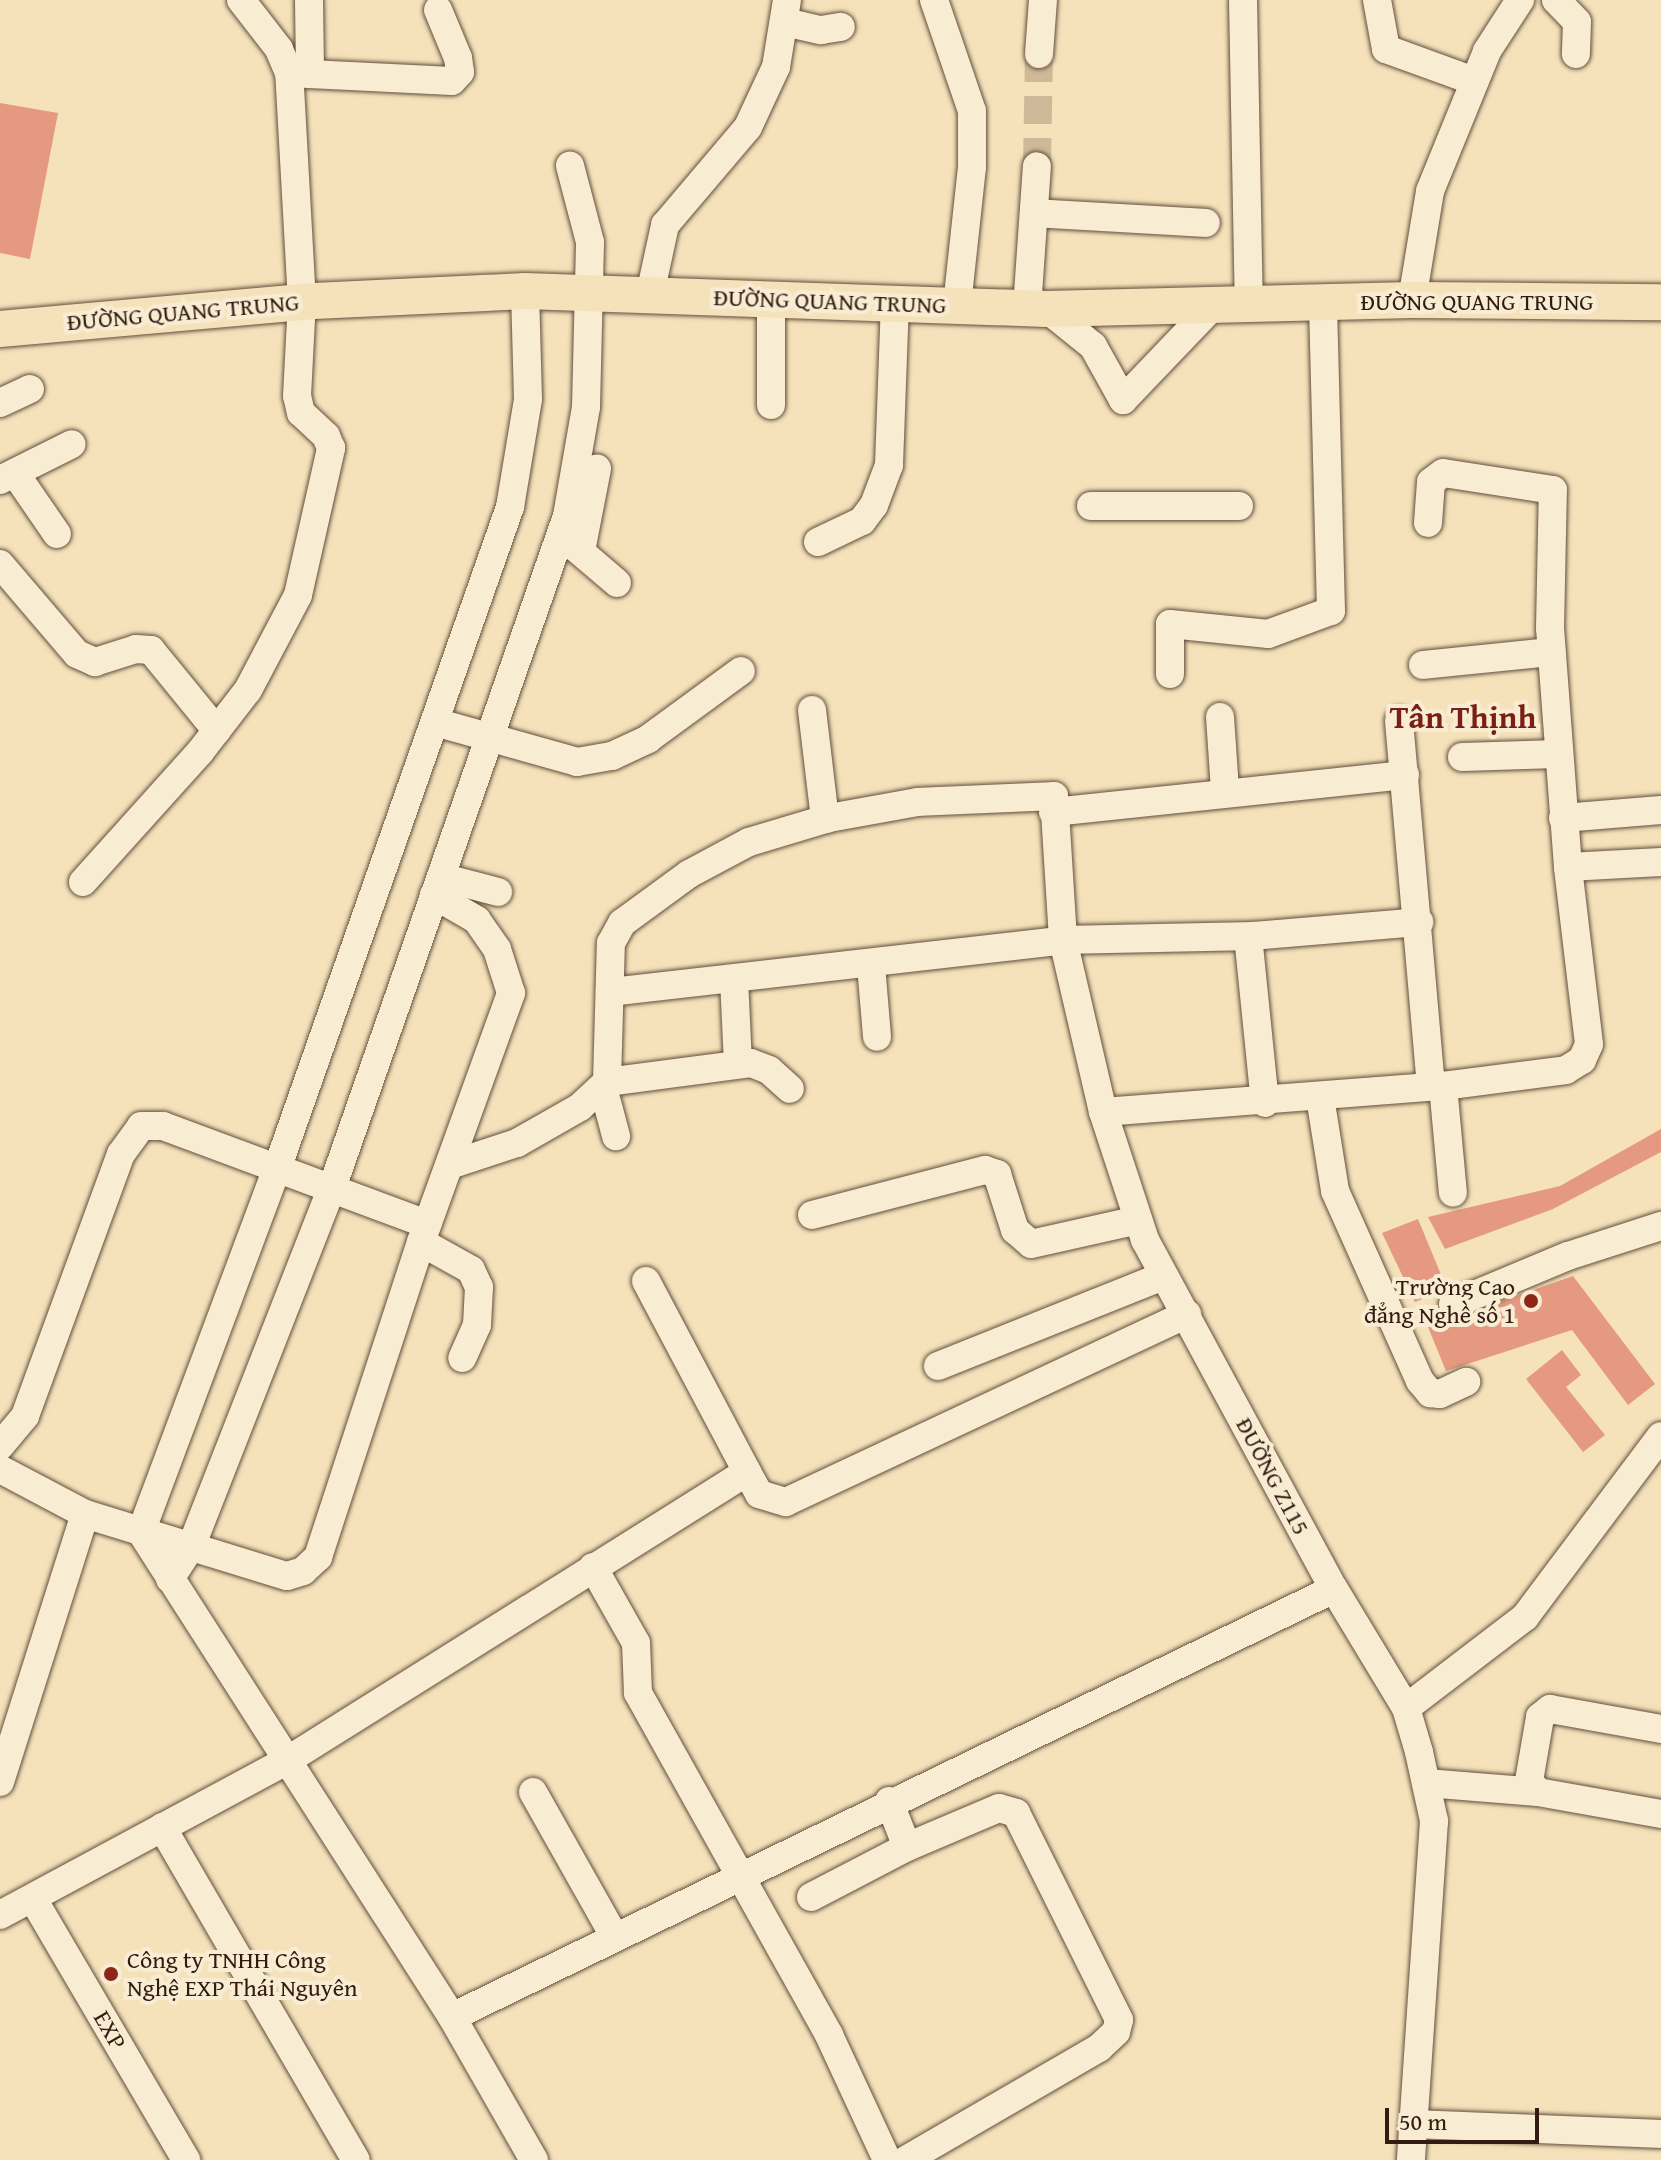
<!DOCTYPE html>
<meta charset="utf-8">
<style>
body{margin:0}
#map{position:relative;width:1661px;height:2160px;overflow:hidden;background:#f5e2bb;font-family:"Gentium Book Plus",serif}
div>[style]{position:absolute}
.building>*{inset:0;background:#e49980}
.minor-tunnel>*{height:28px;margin-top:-14px;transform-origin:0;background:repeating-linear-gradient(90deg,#ceba99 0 28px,transparent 0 42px)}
.roads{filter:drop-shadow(0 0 2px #634e3c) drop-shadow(0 0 2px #634e3c)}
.minor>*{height:28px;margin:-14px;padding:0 14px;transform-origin:14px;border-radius:14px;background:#f8ecd3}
.major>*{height:36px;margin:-18px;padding:0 18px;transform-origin:18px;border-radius:18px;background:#f5e2bb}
.dots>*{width:22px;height:22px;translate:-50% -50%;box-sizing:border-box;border:4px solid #f8ecd3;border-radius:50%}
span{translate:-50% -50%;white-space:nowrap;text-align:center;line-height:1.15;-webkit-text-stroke:8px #f8ecd3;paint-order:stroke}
.street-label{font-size:24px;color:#321c12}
.poi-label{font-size:24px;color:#321c12}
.right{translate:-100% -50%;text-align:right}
.left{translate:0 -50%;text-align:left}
.district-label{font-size:32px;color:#7a1f14;font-weight:700}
.scale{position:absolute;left:1385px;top:2108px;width:154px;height:36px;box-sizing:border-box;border:4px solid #321c12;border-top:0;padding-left:10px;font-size:24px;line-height:28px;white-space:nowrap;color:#321c12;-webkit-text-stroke:6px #f8ecd3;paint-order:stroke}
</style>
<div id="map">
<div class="building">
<i style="clip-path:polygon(0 103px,58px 113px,30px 259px,0 253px)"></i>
<i style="clip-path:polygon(1661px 1129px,1661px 1152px,1553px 1209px,1445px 1249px,1428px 1217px,1560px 1186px)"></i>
<i style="clip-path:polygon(1418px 1219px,1447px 1289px,1415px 1302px,1382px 1233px)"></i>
<i style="clip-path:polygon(1573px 1276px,1655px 1384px,1628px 1405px,1572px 1330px,1446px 1371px,1428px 1327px)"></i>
<i style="clip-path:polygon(1562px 1350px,1581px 1375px,1566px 1387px,1605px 1435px,1583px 1452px,1526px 1379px)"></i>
</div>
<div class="minor-tunnel">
<i style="left:1037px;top:166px;width:112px;rotate:-89deg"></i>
</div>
<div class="roads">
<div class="minor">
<i style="left:309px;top:0;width:74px;rotate:89.2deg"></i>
<i style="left:934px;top:0;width:117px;rotate:71.1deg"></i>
<i style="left:972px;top:111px;width:56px;rotate:90deg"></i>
<i style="left:972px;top:167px;width:140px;rotate:96.2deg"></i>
<i style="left:1243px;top:0;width:307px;rotate:88.9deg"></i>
<i style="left:1377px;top:0;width:50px;rotate:79.6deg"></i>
<i style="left:1386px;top:49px;width:94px;rotate:20deg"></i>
<i style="left:1556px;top:0;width:30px;rotate:46deg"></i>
<i style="left:1577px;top:22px;width:32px;rotate:92deg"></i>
<i style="left:785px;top:22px;width:37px;rotate:13deg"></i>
<i style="left:821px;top:30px;width:20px;rotate:-9deg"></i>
<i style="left:1039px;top:54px;width:54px;rotate:-85.8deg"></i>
<i style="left:289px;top:73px;width:163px;rotate:2.8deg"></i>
<i style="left:452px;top:81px;width:12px;rotate:-48deg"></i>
<i style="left:460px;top:72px;width:14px;rotate:-98deg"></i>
<i style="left:458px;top:58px;width:52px;rotate:-112.6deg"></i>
<i style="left:1034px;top:213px;width:172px;rotate:3.3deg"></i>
<i style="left:650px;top:294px;width:71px;rotate:-77.7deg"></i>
<i style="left:665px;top:225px;width:128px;rotate:-49.7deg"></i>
<i style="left:748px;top:127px;width:66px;rotate:-65deg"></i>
<i style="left:776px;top:67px;width:68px;rotate:-80.7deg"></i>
<i style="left:771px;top:299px;width:106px;rotate:90deg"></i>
<i style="left:1412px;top:300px;width:110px;rotate:-80.6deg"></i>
<i style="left:1430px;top:191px;width:151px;rotate:-67.8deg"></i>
<i style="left:1487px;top:51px;width:61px;rotate:-57.1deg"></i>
<i style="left:1027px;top:308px;width:142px;rotate:-86deg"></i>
<i style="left:1047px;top:309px;width:59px;rotate:38.8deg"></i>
<i style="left:1093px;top:346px;width:62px;rotate:60.9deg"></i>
<i style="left:1123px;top:400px;width:129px;rotate:-46.3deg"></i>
<i style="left:0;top:403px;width:33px;rotate:-25deg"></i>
<i style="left:15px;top:473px;width:74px;rotate:55.5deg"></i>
<i style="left:0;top:480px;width:80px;rotate:-26.6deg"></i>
<i style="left:1091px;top:506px;width:148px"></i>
<i style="left:569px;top:542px;width:63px;rotate:40.5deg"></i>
<i style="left:818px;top:542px;width:49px;rotate:-25.5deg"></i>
<i style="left:862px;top:521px;width:20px;rotate:-53deg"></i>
<i style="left:874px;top:505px;width:43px;rotate:-69.4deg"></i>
<i style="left:889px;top:465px;width:162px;rotate:-87.9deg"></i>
<i style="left:581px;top:551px;width:84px;rotate:-79deg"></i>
<i style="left:0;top:564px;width:118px;rotate:49.5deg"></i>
<i style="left:77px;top:654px;width:20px;rotate:24deg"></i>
<i style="left:95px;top:662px;width:43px;rotate:-17.6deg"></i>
<i style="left:136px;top:649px;width:15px;rotate:4deg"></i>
<i style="left:151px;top:650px;width:104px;rotate:50.8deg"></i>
<i style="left:1423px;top:665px;width:129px;rotate:-5.8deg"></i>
<i style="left:1170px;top:674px;width:50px;rotate:-90deg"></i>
<i style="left:1170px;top:624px;width:99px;rotate:5.8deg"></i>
<i style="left:1268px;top:634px;width:67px;rotate:-20.1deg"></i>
<i style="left:1331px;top:611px;width:307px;rotate:-91.5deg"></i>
<i style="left:812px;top:710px;width:110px;rotate:83.2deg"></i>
<i style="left:1220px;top:717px;width:74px;rotate:86.1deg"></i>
<i style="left:1399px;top:721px;width:366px;rotate:85deg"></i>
<i style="left:435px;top:722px;width:148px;rotate:15.7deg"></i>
<i style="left:577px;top:762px;width:36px;rotate:-10deg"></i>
<i style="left:612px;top:756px;width:40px;rotate:-25deg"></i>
<i style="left:648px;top:739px;width:115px;rotate:-36.2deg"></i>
<i style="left:1462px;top:757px;width:96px;rotate:-1.8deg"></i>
<i style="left:1053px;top:812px;width:354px;rotate:-6deg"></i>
<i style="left:1563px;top:818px;width:98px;rotate:-4.7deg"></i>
<i style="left:1568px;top:867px;width:93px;rotate:-3.1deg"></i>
<i style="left:441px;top:877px;width:59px;rotate:14.7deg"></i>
<i style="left:83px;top:882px;width:175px;rotate:-48deg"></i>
<i style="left:200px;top:752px;width:78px;rotate:-52.3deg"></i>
<i style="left:248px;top:690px;width:107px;rotate:-62.2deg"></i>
<i style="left:298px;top:595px;width:151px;rotate:-77.3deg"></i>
<i style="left:331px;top:448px;width:13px;rotate:-113deg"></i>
<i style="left:326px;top:436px;width:34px;rotate:-137deg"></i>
<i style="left:301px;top:413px;width:17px;rotate:-103deg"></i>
<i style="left:297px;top:396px;width:94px;rotate:-87deg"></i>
<i style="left:302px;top:302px;width:229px;rotate:-93.2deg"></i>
<i style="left:289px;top:73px;width:26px;rotate:-113deg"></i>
<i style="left:279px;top:49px;width:62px;rotate:-127.8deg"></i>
<i style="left:871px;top:965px;width:72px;rotate:85.2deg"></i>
<i style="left:734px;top:979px;width:84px;rotate:87.3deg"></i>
<i style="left:610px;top:992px;width:456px;rotate:-6.5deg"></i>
<i style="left:1063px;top:940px;width:190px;rotate:-1.2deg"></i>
<i style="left:607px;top:1082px;width:145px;rotate:-7.5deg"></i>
<i style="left:751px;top:1063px;width:19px;rotate:21deg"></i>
<i style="left:769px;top:1070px;width:28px;rotate:42deg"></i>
<i style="left:1443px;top:1086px;width:107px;rotate:84.7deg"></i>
<i style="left:603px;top:1087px;width:51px;rotate:75.1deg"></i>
<i style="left:1320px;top:1097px;width:95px;rotate:80.9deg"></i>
<i style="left:1335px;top:1191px;width:208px;rotate:65.9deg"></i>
<i style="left:1420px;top:1381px;width:16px;rotate:50deg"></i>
<i style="left:1430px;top:1393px;width:10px;rotate:6deg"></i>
<i style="left:1440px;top:1394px;width:29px;rotate:-25deg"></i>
<i style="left:1265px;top:1103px;width:159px;rotate:-95.8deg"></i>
<i style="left:1249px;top:945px;width:10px;rotate:-66deg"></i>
<i style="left:1253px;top:936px;width:167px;rotate:-4.8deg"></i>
<i style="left:1103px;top:1112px;width:341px;rotate:-4.4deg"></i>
<i style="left:1443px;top:1086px;width:124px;rotate:-7.4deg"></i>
<i style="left:1566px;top:1070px;width:19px;rotate:-32deg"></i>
<i style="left:1582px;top:1060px;width:17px;rotate:-66deg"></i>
<i style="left:1589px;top:1044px;width:178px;rotate:-96.8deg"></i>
<i style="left:1568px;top:867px;width:240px;rotate:-94.3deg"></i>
<i style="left:1550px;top:628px;width:138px;rotate:-88.8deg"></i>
<i style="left:1553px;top:490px;width:111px;rotate:-171.2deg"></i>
<i style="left:1443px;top:473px;width:15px;rotate:143deg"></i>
<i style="left:1431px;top:482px;width:41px;rotate:94.2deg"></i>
<i style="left:450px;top:1165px;width:71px;rotate:-18.2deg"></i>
<i style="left:517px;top:1143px;width:73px;rotate:-29.7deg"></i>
<i style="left:580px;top:1107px;width:37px;rotate:-43deg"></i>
<i style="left:607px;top:1082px;width:139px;rotate:-88.4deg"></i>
<i style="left:611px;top:943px;width:23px;rotate:-61deg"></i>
<i style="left:622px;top:923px;width:83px;rotate:-36.2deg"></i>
<i style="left:689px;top:874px;width:68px;rotate:-28.1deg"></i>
<i style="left:749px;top:842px;width:84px;rotate:-16.7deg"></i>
<i style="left:829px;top:818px;width:90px;rotate:-10.2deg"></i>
<i style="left:918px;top:802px;width:136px;rotate:-2.5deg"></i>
<i style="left:1054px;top:796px;width:144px;rotate:86.4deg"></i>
<i style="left:1063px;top:940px;width:177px;rotate:76.9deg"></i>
<i style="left:1103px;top:1112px;width:135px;rotate:71.8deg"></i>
<i style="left:1145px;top:1240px;width:397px;rotate:61.6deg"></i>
<i style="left:1334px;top:1589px;width:139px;rotate:58.8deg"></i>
<i style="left:1406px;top:1708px;width:46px;rotate:73.5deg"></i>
<i style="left:1419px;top:1752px;width:71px;rotate:77.7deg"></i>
<i style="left:1434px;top:1821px;width:340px;rotate:93.9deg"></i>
<i style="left:812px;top:1215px;width:179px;rotate:-14.6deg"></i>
<i style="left:985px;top:1170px;width:13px;rotate:18deg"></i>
<i style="left:997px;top:1174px;width:59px;rotate:72.2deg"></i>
<i style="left:1015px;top:1230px;width:21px;rotate:41deg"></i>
<i style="left:1031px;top:1244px;width:110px;rotate:-12.6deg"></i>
<i style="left:421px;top:1242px;width:57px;rotate:29.2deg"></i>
<i style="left:471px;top:1270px;width:19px;rotate:65deg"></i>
<i style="left:479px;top:1287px;width:38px;rotate:93deg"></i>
<i style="left:477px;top:1325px;width:36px;rotate:114deg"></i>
<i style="left:646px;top:1281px;width:216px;rotate:62.1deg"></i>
<i style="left:1453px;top:1304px;width:125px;rotate:-22.7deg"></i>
<i style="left:1568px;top:1256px;width:98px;rotate:-17.9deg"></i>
<i style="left:938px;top:1366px;width:242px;rotate:-21.8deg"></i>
<i style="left:0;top:1446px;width:39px;rotate:-50deg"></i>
<i style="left:25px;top:1416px;width:279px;rotate:-69.9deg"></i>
<i style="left:121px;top:1154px;width:34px;rotate:-54deg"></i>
<i style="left:141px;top:1126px;width:22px"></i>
<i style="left:163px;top:1126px;width:282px;rotate:20.4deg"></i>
<i style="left:0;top:1469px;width:96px;rotate:27.9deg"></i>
<i style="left:85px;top:1514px;width:211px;rotate:17.1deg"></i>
<i style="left:287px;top:1576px;width:17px;rotate:-17deg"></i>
<i style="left:303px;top:1571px;width:21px;rotate:-43deg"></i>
<i style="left:318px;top:1557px;width:331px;rotate:-71.9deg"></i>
<i style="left:421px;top:1242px;width:265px;rotate:-70.1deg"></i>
<i style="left:511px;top:993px;width:46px;rotate:-107.7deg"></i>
<i style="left:497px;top:949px;width:35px;rotate:-125deg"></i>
<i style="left:477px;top:920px;width:50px;rotate:-149.8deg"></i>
<i style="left:141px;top:1532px;width:388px;rotate:-69.5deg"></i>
<i style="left:277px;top:1169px;width:702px;rotate:-70.61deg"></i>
<i style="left:510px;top:507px;width:109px;rotate:-80.5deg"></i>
<i style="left:528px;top:399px;width:108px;rotate:-91.6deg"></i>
<i style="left:141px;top:1532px;width:576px;rotate:57.33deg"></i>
<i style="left:452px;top:2017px;width:165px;rotate:60.2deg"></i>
<i style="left:593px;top:1567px;width:87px;rotate:60.5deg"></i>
<i style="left:636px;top:1643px;width:50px;rotate:87.7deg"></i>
<i style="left:638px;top:1693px;width:392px;rotate:60.8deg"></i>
<i style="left:829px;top:2035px;width:138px;rotate:65.1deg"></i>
<i style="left:170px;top:1579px;width:38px;rotate:-57deg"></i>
<i style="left:191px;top:1547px;width:386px;rotate:-68.6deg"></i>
<i style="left:332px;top:1188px;width:712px;rotate:-70.73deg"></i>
<i style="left:567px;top:516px;width:111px;rotate:-80.1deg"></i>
<i style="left:586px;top:407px;width:165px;rotate:-88.6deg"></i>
<i style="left:590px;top:242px;width:79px;rotate:-104.7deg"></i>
<i style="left:1406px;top:1708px;width:150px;rotate:-37.4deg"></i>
<i style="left:1525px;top:1617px;width:226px;rotate:-53.1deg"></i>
<i style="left:0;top:1782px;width:281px;rotate:-72.4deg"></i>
<i style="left:1426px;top:1783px;width:112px;rotate:4.6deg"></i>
<i style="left:1538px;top:1792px;width:125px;rotate:10.1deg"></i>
<i style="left:533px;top:1792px;width:165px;rotate:60.6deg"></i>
<i style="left:1538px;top:1792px;width:14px;rotate:-129deg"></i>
<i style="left:1529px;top:1781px;width:65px;rotate:-80.2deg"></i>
<i style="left:1540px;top:1717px;width:13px;rotate:-39deg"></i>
<i style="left:1550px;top:1709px;width:113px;rotate:10.2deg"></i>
<i style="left:889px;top:1801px;width:49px;rotate:68.6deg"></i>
<i style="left:162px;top:1827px;width:385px;rotate:59.8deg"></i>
<i style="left:811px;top:1897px;width:108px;rotate:-27.5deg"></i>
<i style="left:907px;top:1847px;width:100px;rotate:-23deg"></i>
<i style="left:999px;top:1808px;width:18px;rotate:16deg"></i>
<i style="left:1016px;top:1813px;width:231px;rotate:63.5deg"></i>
<i style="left:1119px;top:2020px;width:12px;rotate:104deg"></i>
<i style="left:1116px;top:2032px;width:23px;rotate:137deg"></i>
<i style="left:1099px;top:2048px;width:223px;rotate:149.9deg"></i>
<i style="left:33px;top:1899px;width:303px;rotate:59.6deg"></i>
<i style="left:0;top:1915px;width:327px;rotate:-28.3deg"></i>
<i style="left:288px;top:1760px;width:542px;rotate:-32.11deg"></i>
<i style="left:747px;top:1472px;width:25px;rotate:61deg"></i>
<i style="left:759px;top:1494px;width:28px;rotate:17deg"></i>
<i style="left:786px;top:1502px;width:443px;rotate:-25.1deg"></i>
<i style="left:452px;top:2017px;width:980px;rotate:-25.89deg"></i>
<i style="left:1415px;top:2124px;width:246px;rotate:2.3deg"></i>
</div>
<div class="major">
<i style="left:0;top:329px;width:315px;rotate:-5.1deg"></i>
<i style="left:314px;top:301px;width:211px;rotate:-2.7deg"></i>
<i style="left:525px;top:291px;width:522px;rotate:1.97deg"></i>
<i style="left:1047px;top:309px;width:365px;rotate:-1.4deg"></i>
<i style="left:1412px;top:300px;width:249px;rotate:0.5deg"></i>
</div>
</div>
<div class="dots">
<i style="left:1531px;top:1301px;background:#8f2418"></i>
<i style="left:111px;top:1974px;background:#8f2418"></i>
</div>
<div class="street-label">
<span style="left:830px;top:301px;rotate:2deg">ĐƯỜNG QUANG TRUNG</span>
<span style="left:1477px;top:302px">ĐƯỜNG QUANG TRUNG</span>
<span style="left:183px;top:312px;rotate:-5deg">ĐƯỜNG QUANG TRUNG</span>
<span style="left:1273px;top:1476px;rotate:62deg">ĐƯỜNG Z115</span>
<span style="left:110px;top:2030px;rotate:60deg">EXP</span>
</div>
<div class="poi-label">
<span class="right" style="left:1515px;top:1301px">Trường Cao<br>đẳng Nghề số 1</span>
<span class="left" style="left:127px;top:1974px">Công ty TNHH Công<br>Nghệ EXP Thái Nguyên</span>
</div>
<div class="district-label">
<span style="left:1463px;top:717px">Tân Thịnh</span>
</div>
<div class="scale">50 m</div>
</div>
